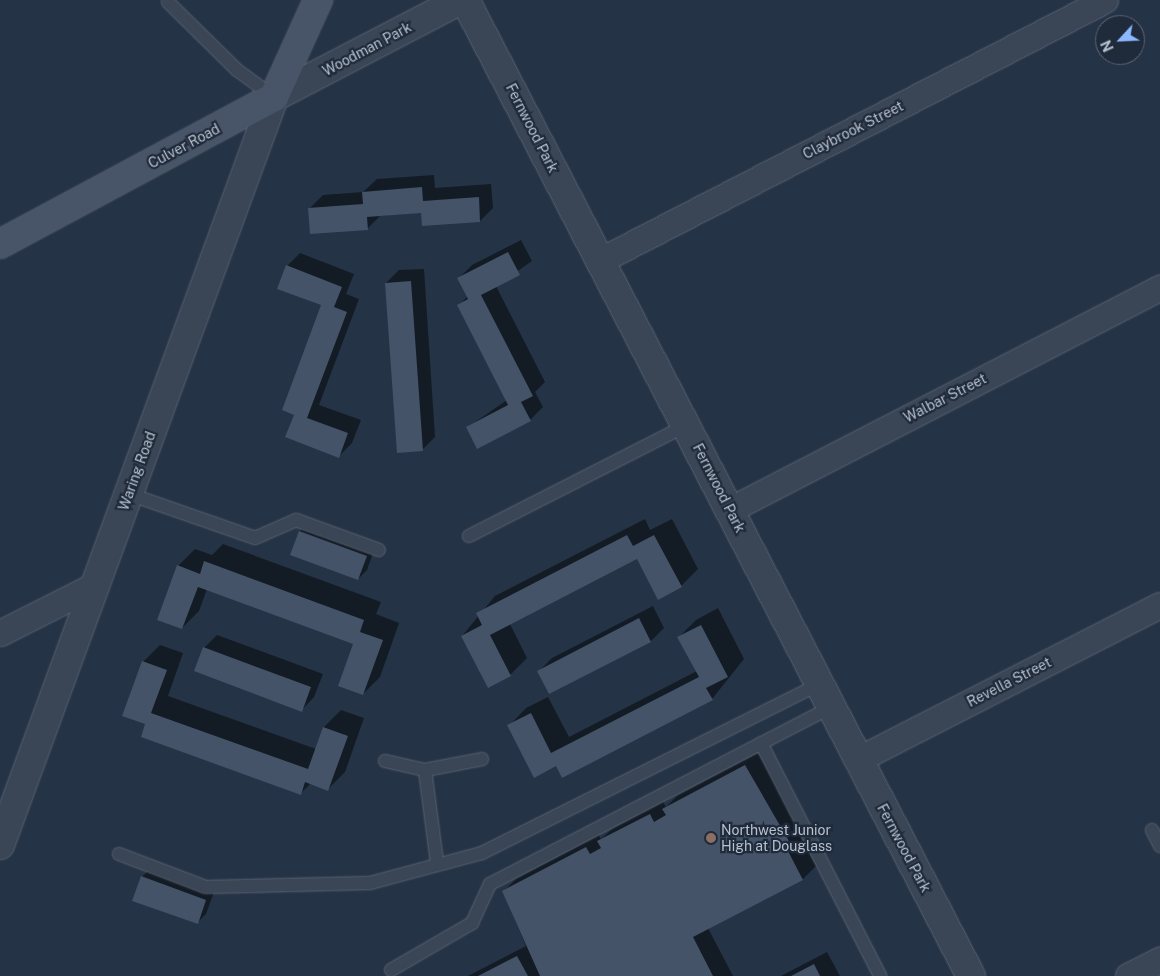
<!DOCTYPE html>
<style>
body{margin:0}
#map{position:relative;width:1160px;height:976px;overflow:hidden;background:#253346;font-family:"Public Sans",sans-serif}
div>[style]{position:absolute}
.shadow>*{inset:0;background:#0007}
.building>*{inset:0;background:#445368}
.roads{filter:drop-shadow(0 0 1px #596372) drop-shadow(0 0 1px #596372)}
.service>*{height:12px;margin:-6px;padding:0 6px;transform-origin:6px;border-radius:6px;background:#3a4555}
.minor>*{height:25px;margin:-12.5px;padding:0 12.5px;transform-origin:12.5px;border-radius:12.5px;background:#3a4555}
.tertiary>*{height:28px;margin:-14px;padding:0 14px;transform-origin:14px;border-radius:14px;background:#3a4555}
.secondary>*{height:28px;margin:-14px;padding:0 14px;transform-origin:14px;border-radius:14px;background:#485468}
.dots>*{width:14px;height:14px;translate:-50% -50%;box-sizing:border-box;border:2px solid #1f2a3b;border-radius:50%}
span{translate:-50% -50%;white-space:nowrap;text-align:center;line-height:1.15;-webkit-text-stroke:4.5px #1f2a3b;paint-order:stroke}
.street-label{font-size:14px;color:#b8c1ce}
.poi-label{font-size:14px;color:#b8c1ce}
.left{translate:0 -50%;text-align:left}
.north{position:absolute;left:1095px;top:15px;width:50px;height:50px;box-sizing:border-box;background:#1f2a3b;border:1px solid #5c6676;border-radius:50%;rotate:245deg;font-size:14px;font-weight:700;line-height:20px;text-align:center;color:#b8c1ce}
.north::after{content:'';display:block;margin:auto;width:18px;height:22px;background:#8cb8ff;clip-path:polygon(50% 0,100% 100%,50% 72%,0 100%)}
</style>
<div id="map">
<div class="shadow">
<i style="clip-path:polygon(434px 175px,435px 188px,491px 184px,493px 208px,480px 221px,422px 212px,380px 216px,367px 229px,310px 208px,323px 195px,363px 192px,377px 179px)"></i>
<i style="clip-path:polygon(521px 240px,532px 261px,496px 286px,545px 382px,535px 392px,543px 407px,530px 420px,468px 427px,507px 400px,458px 306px,468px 296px,459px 278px,472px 265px)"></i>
<i style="clip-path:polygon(300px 253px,354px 274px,346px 294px,359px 299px,319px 405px,361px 420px,352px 443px,339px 456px,296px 414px,323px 305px,287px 266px)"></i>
<i style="clip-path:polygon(424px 269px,435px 437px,422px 450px,386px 283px,399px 270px)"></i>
<i style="clip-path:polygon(645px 519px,650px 530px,672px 519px,698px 569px,681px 586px,638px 558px,510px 624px,527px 658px,510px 675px,462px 636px,495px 596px)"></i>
<i style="clip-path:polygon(308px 523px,375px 547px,367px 570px,358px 579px,291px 554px,300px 531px)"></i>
<i style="clip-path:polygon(223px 544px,381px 602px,376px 614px,399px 623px,380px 677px,363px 694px,355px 643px,207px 589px,199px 611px,182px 628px,178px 566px,195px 549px,212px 555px)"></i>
<i style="clip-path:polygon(653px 606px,664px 628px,651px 641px,550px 693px,539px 671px,552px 658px)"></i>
<i style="clip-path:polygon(718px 608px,744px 659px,712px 699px,556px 765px,509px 726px,526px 708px,548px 697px,569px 737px,697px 671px,679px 637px,696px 620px)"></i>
<i style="clip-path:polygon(217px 635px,323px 674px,314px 697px,302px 710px,204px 648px)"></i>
<i style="clip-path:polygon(160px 645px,183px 653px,168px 696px,316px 749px,324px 727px,341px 710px,364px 718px,345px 772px,328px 789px,311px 783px,300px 794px,147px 724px,143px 662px)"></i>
<i style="clip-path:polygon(758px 753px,805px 834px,801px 838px,816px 866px,803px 879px,708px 928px,733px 976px,468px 976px,526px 946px,503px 892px,516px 879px,599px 835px,601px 839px,612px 829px,663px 802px,666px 807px,677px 796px)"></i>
<i style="clip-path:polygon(151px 868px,214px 892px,206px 914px,197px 923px,142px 877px)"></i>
<i style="clip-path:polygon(827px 952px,840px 976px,781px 976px)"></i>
</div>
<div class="building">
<i style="clip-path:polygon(422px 187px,423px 201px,479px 197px,480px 222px,422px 226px,421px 213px,367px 217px,368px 230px,310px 234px,308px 208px,363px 204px,362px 192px)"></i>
<i style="clip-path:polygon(508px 252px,520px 275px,481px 295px,533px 396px,521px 402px,531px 421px,477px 449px,466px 427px,508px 405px,457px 305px,468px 299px,457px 278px)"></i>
<i style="clip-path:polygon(286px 265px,342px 287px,334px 307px,347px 312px,307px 418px,348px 433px,339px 458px,285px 437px,294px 415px,282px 410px,321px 305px,277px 289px)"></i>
<i style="clip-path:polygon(411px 281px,423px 451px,397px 453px,385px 283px)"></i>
<i style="clip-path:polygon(299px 531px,367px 556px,358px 580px,290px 555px)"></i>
<i style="clip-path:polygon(627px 535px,633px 546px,654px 535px,682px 587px,658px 600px,637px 559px,490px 635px,511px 676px,488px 688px,461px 636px,482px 625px,476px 613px)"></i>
<i style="clip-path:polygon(204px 561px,364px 620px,360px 632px,383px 640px,363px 695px,338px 686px,353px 644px,198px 587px,182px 629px,157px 620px,177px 565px,200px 574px)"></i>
<i style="clip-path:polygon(639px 618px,651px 642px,549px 694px,537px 671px)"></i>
<i style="clip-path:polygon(701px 625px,728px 677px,706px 688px,713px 700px,562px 778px,556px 766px,534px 778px,507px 725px,531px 713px,551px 753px,699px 677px,677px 637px)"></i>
<i style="clip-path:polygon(203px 647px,311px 687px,302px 712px,194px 671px)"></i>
<i style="clip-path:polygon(142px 661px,167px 670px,151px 713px,308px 769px,323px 727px,348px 736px,328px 791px,305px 782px,301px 795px,141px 737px,145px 724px,122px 716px)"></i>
<i style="clip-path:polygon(745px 765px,793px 848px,788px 851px,803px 880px,693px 937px,713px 976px,540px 976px,502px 891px,586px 847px,590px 854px,601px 848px,597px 841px,650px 814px,654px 822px,666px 815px,662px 809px)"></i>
<i style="clip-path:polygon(141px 876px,206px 900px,198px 924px,132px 901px)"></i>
<i style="clip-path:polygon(517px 956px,528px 976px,478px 976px)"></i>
<i style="clip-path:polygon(814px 964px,820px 976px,791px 976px)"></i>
</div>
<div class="roads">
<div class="service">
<i style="left:168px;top:2px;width:97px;rotate:44.6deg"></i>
<i style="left:237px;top:70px;width:46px;rotate:36.1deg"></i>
<i style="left:129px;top:494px;width:133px;rotate:19.2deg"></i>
<i style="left:255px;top:538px;width:45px;rotate:-23.7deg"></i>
<i style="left:296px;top:520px;width:88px;rotate:19.9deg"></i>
<i style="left:469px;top:536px;width:245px;rotate:-27deg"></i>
<i style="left:761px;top:743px;width:262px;rotate:62.9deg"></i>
<i style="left:385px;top:761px;width:41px;rotate:12.7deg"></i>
<i style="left:425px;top:770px;width:58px;rotate:-10.9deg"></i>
<i style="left:425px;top:770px;width:94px;rotate:82.6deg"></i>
<i style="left:1152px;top:830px;width:18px;rotate:63deg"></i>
<i style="left:119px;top:854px;width:93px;rotate:20.8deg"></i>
<i style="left:206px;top:887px;width:164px;rotate:-1.4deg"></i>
<i style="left:370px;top:883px;width:116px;rotate:-15deg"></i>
<i style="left:482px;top:853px;width:377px;rotate:-26.6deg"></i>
<i style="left:391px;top:970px;width:94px;rotate:-30.1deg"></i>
<i style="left:472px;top:923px;width:43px;rotate:-65.2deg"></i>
<i style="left:490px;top:884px;width:384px;rotate:-27.4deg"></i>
</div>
<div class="minor">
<i style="left:601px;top:260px;width:567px;rotate:-27.29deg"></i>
<i style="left:731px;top:509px;width:483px;rotate:-27.3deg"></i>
<i style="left:0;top:633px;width:106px;rotate:-26.8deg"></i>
<i style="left:857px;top:760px;width:340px;rotate:-27.1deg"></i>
<i style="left:1128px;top:976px;width:36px;rotate:-27deg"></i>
</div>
<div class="tertiary">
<i style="left:465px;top:0;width:1099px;rotate:62.6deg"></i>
<i style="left:0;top:845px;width:797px;rotate:-69.88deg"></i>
<i style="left:274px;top:97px;width:210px;rotate:-27.5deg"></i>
</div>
<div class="secondary">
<i style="left:0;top:244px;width:311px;rotate:-28.2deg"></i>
<i style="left:274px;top:97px;width:107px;rotate:-65.6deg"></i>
</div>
</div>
<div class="dots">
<i style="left:711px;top:838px;background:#8d6e63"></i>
</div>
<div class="street-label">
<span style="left:367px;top:49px;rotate:-28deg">Woodman Park</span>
<span style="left:532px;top:128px;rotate:63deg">Fernwood Park</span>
<span style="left:853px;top:130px;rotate:-27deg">Claybrook Street</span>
<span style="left:184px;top:146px;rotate:-28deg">Culver Road</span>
<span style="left:945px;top:398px;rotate:-27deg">Walbar Street</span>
<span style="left:137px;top:471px;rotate:-70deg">Waring Road</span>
<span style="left:719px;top:488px;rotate:63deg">Fernwood Park</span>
<span style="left:1009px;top:682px;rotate:-27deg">Revella Street</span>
<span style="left:904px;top:848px;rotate:62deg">Fernwood Park</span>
</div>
<div class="poi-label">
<span class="left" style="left:721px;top:838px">Northwest Junior<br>High at Douglass</span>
</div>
<div class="north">N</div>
</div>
